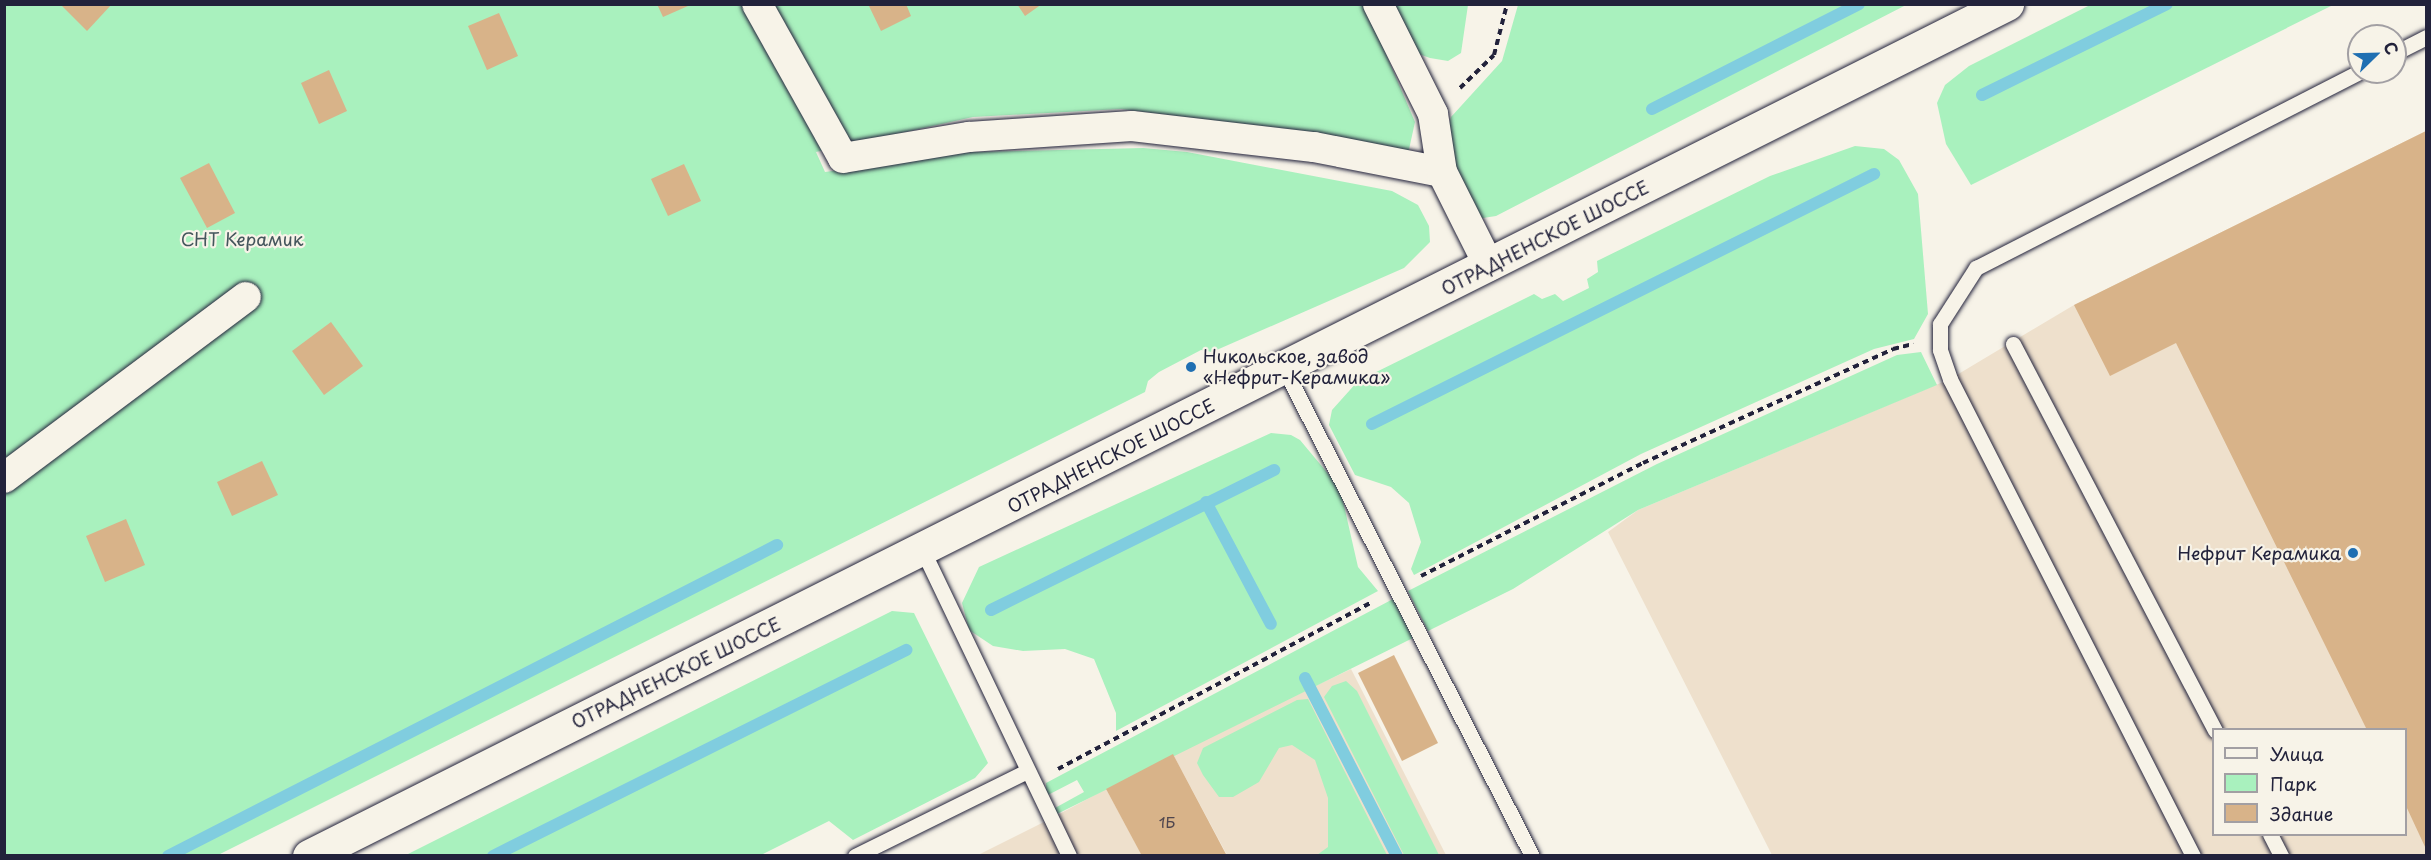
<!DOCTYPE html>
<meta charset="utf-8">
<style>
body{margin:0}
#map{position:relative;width:2431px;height:860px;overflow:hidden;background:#f7f3e8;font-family:"Playpen Sans",sans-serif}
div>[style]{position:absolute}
.built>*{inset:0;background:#eee0cc}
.green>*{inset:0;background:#a9f1be}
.stream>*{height:12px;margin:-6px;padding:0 6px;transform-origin:6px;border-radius:6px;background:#80cddf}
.building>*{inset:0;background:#d8b389}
.path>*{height:4px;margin-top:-2px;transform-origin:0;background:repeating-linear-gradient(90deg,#22223b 0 6px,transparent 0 10.5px)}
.roads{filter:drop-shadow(0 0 2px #22223b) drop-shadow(0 0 2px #22223b)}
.service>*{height:15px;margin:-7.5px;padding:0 7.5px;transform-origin:7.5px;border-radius:7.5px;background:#f7f3e8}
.minor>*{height:30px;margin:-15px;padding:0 15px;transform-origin:15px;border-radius:15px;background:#f7f3e8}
.secondary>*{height:33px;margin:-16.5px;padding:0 16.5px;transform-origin:16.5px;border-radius:16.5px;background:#f7f3e8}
.dots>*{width:16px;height:16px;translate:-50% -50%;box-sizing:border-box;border:3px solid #f7f3e8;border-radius:50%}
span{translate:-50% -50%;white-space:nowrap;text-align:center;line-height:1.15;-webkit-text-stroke:4.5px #f7f3e8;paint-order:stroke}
.number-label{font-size:15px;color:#50464e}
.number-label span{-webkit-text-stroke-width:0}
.street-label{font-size:18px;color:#22223b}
.park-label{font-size:18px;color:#44565c}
.poi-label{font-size:18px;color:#22223b}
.left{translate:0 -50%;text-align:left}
.right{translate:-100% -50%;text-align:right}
.frame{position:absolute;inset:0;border:6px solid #22223b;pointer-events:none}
.legend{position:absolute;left:2212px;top:728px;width:195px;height:108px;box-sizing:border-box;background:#f7f3e8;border:2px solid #a29fa3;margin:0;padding:8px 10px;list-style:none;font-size:18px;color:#22223b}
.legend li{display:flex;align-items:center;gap:12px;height:30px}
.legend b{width:30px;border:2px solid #a29fa3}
.north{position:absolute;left:2347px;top:24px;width:60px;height:60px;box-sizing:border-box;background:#f7f3e8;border:2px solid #a29fa3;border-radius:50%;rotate:67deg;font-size:16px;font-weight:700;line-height:24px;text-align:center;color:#22223b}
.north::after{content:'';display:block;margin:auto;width:21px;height:27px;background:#1f6fb2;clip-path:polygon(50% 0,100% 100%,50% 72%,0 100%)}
</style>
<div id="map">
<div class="built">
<i style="clip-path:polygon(evenodd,2426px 131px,2426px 855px,1772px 855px,1608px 532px,1638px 510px,1950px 379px,2074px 305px,2426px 131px,2214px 730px,2406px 730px,2406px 834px,2214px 834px,2214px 730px)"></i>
<i style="clip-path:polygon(1351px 669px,1446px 855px,1227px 855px,1173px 754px)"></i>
<i style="clip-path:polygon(1106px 789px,1142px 855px,976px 856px,1050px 819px)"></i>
</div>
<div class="green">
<i style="clip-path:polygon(2092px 4px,2333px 4px,2333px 5px,1971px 185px,1946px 144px,1937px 103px,1945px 85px,1969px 66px)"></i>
<i style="clip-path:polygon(5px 5px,1468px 5px,1461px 53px,1448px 61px,1430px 58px,1380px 40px,1415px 122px,1408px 154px,1279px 130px,1121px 109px,973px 117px,816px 152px,825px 172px,972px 152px,1143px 148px,1187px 152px,1392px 191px,1418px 205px,1429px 226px,1430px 242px,1404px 268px,1212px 352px,1201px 350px,1159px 372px,1148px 381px,1145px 392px,218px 855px,5px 856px)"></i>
<i style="clip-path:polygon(1518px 5px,1906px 5px,1496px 216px,1470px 220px,1444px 142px,1451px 117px,1502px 61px)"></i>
<i style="clip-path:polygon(1855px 146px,1884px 149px,1899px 160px,1918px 194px,1928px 314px,1914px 339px,1874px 349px,1641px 454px,1414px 575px,1411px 569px,1421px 542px,1409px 503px,1391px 487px,1355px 475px,1329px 425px,1332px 410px,1358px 381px,1534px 294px,1542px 299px,1555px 294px,1563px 301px,1589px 288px,1587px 279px,1598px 272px,1597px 261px,1770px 176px)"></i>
<i style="clip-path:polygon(1921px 352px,1937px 385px,1638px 510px,1513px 589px,1428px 631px,1408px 591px,1657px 464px,1897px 355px)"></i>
<i style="clip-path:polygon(1271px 433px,1291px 435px,1300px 440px,1340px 488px,1358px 567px,1378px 591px,1116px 731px,1116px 713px,1094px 659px,1065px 649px,1023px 651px,993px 646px,969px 630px,962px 603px,979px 567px)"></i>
<i style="clip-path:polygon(1393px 599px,1413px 638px,1057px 814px,1055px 808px,1084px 792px,1077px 780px,1046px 796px,1046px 783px)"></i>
<i style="clip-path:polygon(892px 611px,914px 613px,988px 763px,975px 778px,853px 840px,829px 821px,761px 855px,406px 855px)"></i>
<i style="clip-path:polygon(1346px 681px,1357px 691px,1439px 855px,1404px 855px,1324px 697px,1332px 686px)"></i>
<i style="clip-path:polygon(1308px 699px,1387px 855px,1317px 855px,1328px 847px,1328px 798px,1315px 760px,1292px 745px,1279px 748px,1259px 782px,1233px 797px,1219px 797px,1203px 775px,1197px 763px,1203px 748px,1297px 700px)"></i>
</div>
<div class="stream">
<i style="left:1982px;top:95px;width:206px;rotate:-26.2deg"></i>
<i style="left:1652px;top:109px;width:232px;rotate:-26.9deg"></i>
<i style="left:1372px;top:424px;width:561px;rotate:-26.47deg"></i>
<i style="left:1206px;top:502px;width:138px;rotate:62deg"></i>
<i style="left:991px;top:610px;width:316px;rotate:-26.3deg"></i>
<i style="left:1305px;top:678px;width:200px;rotate:62.7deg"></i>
<i style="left:168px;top:856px;width:684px;rotate:-27.05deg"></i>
<i style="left:493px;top:856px;width:462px;rotate:-26.5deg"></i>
</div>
<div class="building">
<i style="clip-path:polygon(60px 4px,112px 4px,87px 31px)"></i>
<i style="clip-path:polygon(657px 4px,687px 4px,688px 6px,663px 17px)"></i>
<i style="clip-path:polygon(868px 4px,906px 4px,911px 16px,881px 31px)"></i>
<i style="clip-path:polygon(1017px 4px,1042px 4px,1025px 16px)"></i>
<i style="clip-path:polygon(499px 13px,518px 56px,487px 70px,468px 26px)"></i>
<i style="clip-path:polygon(329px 70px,347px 111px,319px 124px,301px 83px)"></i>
<i style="clip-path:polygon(2426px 131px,2426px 849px,2406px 806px,2406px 730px,2367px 730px,2176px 343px,2110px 376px,2074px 305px)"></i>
<i style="clip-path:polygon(209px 163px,235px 213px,207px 228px,180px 178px)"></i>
<i style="clip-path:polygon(684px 164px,701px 201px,668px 216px,651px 179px)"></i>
<i style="clip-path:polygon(331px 322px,363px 366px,324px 395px,292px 351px)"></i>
<i style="clip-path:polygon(262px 461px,278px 495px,232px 516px,217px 482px)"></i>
<i style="clip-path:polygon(126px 519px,145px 565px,105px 582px,86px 536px)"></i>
<i style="clip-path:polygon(1394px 655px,1438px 743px,1402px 761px,1358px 673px)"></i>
<i style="clip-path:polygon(1173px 754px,1227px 856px,1142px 856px,1106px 789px)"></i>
</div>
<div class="path">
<i style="left:1460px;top:88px;width:47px;rotate:-44.1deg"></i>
<i style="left:1494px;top:55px;width:53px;rotate:-75.7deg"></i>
<i style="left:1421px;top:576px;width:249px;rotate:-27deg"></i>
<i style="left:1643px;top:463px;width:275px;rotate:-24.5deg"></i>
<i style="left:1893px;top:349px;width:21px;rotate:-14deg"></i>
<i style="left:1058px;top:769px;width:356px;rotate:-28deg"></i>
</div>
<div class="roads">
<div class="service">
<i style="left:2395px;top:53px;width:35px;rotate:-27deg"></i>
<i style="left:2013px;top:344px;width:436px;rotate:62.4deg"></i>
<i style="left:1284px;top:368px;width:547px;rotate:63.06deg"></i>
<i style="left:923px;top:551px;width:338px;rotate:64.4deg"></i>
<i style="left:2270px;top:834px;width:25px;rotate:63deg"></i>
<i style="left:855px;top:856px;width:192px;rotate:-26.3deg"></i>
<i style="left:2193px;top:856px;width:535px;rotate:-117deg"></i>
<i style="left:1950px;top:379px;width:31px;rotate:-109deg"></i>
<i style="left:1940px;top:350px;width:26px;rotate:-90deg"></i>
<i style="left:1940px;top:324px;width:67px;rotate:-57.3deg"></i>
<i style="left:1976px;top:268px;width:430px;rotate:-27.1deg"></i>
</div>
<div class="minor">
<i style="left:757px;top:4px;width:176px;rotate:60.8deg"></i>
<i style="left:843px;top:158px;width:128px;rotate:-9.5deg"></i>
<i style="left:969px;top:137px;width:163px;rotate:-3.9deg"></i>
<i style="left:1132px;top:126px;width:183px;rotate:6.6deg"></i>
<i style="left:1314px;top:147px;width:130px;rotate:11.1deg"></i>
<i style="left:1442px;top:172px;width:105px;rotate:63.4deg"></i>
<i style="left:1378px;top:4px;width:123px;rotate:63.4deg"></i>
<i style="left:1433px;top:114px;width:59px;rotate:81.2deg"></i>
<i style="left:4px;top:478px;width:302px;rotate:-36.8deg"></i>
</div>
<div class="secondary">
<i style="left:309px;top:856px;width:1900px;rotate:-26.65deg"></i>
</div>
</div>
<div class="dots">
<i style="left:1191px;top:367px;background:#1f6fb2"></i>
<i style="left:2353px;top:553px;background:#1f6fb2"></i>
</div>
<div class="number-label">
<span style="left:1167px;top:822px">1Б</span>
</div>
<div class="street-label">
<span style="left:1545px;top:238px;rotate:-27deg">ОТРАДНЕНСКОЕ ШОССЕ</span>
<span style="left:1111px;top:456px;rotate:-27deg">ОТРАДНЕНСКОЕ ШОССЕ</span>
<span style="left:676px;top:673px;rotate:-26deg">ОТРАДНЕНСКОЕ ШОССЕ</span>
</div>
<div class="park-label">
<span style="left:242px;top:239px">СНТ Керамик</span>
</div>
<div class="poi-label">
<span class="left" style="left:1203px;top:367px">Никольское, завод<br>«Нефрит-Керамика»</span>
<span class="right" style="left:2341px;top:553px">Нефрит Керамика</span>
</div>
<div class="frame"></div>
<ul class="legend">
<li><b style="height:8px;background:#f7f3e8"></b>Улица</li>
<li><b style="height:16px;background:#a9f1be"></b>Парк</li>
<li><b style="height:16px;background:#d8b389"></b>Здание</li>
</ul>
<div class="north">С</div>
</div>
